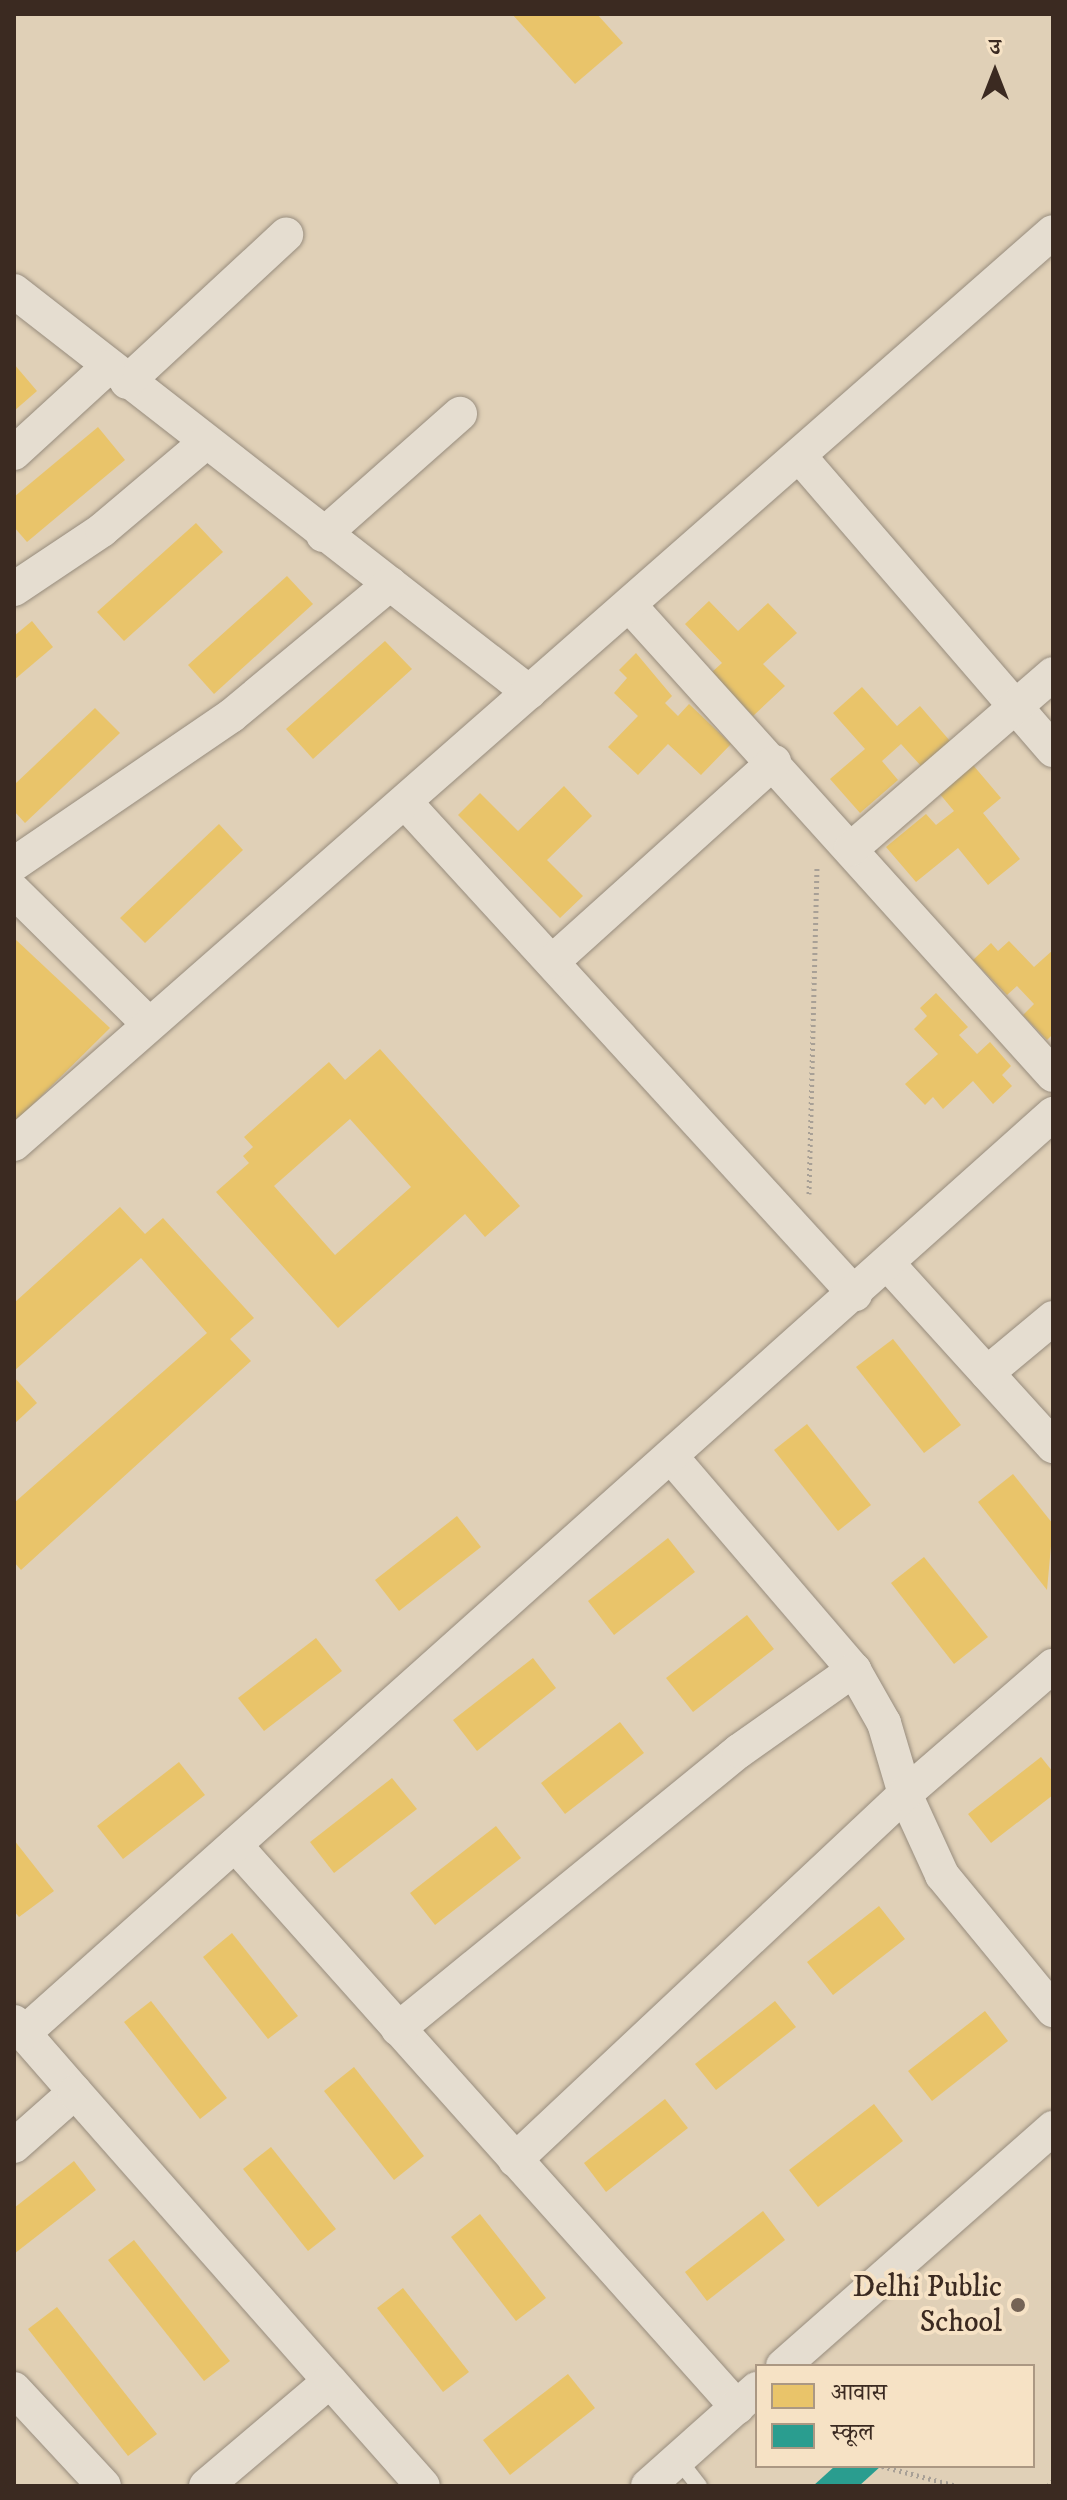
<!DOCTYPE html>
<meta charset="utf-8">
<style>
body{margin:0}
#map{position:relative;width:1067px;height:2500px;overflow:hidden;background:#e0d0b7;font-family:"IM FELL DW Pica","Noto Serif Devanagari",serif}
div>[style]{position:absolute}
.homes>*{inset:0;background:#e9c46a}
.schools>*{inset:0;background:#2a9d8f}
.path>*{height:5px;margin-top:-2.5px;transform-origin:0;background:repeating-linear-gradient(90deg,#a8a096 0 2px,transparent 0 6px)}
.roads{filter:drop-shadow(0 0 2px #978c7d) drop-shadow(0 0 2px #978c7d)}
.service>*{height:16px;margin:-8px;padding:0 8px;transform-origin:8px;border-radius:8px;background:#e5ddd0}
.minor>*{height:34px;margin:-17px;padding:0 17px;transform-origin:17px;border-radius:17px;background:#e5ddd0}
.dots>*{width:22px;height:22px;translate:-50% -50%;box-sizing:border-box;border:4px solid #f6e2c5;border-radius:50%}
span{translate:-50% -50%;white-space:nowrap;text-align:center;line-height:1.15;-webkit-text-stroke:8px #f6e2c5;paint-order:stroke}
.poi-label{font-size:30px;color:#3b2a21}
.right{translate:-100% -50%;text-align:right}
.frame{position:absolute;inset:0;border:16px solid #3b2a21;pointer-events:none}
.legend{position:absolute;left:755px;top:2364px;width:280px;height:104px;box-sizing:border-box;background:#f6e2c5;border:2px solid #ab9883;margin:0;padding:10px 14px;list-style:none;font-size:24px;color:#3b2a21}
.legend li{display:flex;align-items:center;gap:16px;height:40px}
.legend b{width:40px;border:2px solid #ab9883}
.north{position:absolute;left:955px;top:32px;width:80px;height:80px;-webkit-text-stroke:6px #f6e2c5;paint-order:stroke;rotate:0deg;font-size:22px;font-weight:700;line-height:32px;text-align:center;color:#3b2a21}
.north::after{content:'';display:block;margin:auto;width:28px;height:36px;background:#3b2a21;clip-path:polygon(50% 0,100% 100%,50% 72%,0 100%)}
</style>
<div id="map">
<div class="homes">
<i style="clip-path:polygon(512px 14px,597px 14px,623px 43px,575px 84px)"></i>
<i style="clip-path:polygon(14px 364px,37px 391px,14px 411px)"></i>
<i style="clip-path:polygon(98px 427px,125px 460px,27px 542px,14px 527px,14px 497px)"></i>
<i style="clip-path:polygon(196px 523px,223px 552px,124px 641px,97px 612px)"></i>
<i style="clip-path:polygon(287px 576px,313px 604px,214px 694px,188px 665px)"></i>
<i style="clip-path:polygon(709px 601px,738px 631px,768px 603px,797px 633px,763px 664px,785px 686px,753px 716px,712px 672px,722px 663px,685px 624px)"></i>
<i style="clip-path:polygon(32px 621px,53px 647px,14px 680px,14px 636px)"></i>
<i style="clip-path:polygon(385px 641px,412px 669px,313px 759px,286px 729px)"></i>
<i style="clip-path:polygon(636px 653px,672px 696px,665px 703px,678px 716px,689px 704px,731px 744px,701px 775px,668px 744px,638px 775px,608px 747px,638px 716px,614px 693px,627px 678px,619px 670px)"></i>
<i style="clip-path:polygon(862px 687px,897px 726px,920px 706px,950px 741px,921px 766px,901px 744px,882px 761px,898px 780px,860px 813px,830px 779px,865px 749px,833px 713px)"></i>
<i style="clip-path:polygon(95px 708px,120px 733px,25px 823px,14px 811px,14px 785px)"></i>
<i style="clip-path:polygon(973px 765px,1001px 798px,983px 813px,1020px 859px,988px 885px,958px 848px,916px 882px,886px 847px,926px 814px,936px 825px,954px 811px,939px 793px)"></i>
<i style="clip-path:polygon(564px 786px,592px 816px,547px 860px,583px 896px,560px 918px,458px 815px,480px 793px,518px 831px)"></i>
<i style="clip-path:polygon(219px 824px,243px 850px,145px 943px,120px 918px)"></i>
<i style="clip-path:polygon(14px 938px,110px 1028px,14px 1123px)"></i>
<i style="clip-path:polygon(1009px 941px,1034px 967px,1053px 950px,1053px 1034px,1047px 1040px,1023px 1015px,1034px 1004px,1017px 986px,1007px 995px,973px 960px,991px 943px,998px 951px)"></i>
<i style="clip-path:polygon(936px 993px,968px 1027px,959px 1035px,977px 1054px,990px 1042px,1011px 1066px,1002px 1075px,1012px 1086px,993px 1104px,973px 1081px,943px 1109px,933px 1097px,925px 1105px,905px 1084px,938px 1054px,914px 1029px,927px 1016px,920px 1008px)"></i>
<i style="clip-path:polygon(evenodd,380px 1049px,520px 1206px,485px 1237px,465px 1214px,338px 1328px,216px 1192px,249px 1163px,243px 1156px,253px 1147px,244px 1137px,329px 1062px,345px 1080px,380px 1049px,350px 1119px,411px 1187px,335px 1255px,274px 1186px,350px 1119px)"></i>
<i style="clip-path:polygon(120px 1207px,145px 1234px,163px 1218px,254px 1318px,230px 1339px,251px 1361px,21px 1570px,14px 1562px,14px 1503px,207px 1333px,141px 1258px,14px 1371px,14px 1303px)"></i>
<i style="clip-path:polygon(893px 1339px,961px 1425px,924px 1453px,856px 1367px)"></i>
<i style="clip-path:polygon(14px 1377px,37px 1403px,14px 1424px)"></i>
<i style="clip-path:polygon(807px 1424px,871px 1505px,838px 1531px,774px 1450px)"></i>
<i style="clip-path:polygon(1013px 1474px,1053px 1524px,1047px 1590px,978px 1502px)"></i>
<i style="clip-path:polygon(457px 1516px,481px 1547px,399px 1611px,375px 1580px)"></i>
<i style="clip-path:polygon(668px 1538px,695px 1572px,614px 1635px,588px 1601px)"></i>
<i style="clip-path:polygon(924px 1557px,988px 1637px,954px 1664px,891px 1583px)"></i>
<i style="clip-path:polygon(747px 1615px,774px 1649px,693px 1712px,666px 1678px)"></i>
<i style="clip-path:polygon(316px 1638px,342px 1671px,264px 1731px,238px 1698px)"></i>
<i style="clip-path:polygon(533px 1658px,556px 1688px,477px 1751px,453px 1720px)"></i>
<i style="clip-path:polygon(620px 1722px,644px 1753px,565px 1814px,541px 1783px)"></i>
<i style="clip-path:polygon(1041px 1757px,1053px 1772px,1053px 1795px,991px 1843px,968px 1814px)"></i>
<i style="clip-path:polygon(179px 1762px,205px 1795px,123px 1859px,97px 1826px)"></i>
<i style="clip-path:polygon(392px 1778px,417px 1809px,334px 1873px,310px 1842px)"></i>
<i style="clip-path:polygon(496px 1826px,521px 1858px,435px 1925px,410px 1893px)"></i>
<i style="clip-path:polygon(14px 1840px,54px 1891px,19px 1917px,14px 1911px)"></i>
<i style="clip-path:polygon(879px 1906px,905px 1939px,833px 1995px,807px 1962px)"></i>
<i style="clip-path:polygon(232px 1933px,298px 2016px,268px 2039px,203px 1957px)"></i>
<i style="clip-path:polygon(151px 2001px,227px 2098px,200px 2119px,124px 2022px)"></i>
<i style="clip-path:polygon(775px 2001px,796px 2027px,716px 2090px,695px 2064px)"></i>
<i style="clip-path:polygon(985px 2011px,1008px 2041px,932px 2101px,908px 2071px)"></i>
<i style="clip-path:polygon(354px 2067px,424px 2156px,394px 2180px,324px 2091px)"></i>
<i style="clip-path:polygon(665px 2099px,688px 2128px,606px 2192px,584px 2163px)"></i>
<i style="clip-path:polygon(874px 2104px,903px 2141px,818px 2207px,789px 2170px)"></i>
<i style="clip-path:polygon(271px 2147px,336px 2229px,308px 2251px,243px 2169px)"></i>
<i style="clip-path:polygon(74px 2161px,96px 2190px,14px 2254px,14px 2208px)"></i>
<i style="clip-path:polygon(763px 2211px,785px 2240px,707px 2301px,685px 2272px)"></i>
<i style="clip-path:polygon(480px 2214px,546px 2298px,516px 2321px,451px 2237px)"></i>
<i style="clip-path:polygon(134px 2240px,230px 2361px,204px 2381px,108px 2260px)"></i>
<i style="clip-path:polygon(403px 2288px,469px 2372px,443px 2392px,377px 2308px)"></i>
<i style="clip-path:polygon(57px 2307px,157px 2434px,128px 2456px,28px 2329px)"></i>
<i style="clip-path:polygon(568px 2374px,595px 2408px,510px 2475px,483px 2440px)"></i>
</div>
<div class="schools">
<i style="clip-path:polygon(835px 2466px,881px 2466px,859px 2486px,813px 2486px)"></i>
</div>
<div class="path">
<i style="left:809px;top:1194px;width:329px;rotate:-88.6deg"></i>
<i style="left:882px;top:2466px;width:78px;rotate:14.9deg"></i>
<i style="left:1048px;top:2486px;width:7px;rotate:-45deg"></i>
</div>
<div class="roads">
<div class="service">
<i style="left:678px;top:2459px;width:34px;rotate:52deg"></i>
</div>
<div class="minor">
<i style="left:14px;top:291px;width:653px;rotate:37.91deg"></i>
<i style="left:127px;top:382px;width:217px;rotate:-42.8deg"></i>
<i style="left:14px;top:453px;width:127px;rotate:-42.5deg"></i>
<i style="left:800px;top:457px;width:387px;rotate:49.2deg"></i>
<i style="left:323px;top:535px;width:183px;rotate:-41.5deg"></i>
<i style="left:14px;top:589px;width:106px;rotate:-33.8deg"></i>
<i style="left:102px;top:530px;width:136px;rotate:-40.2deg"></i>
<i style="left:631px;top:607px;width:630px;rotate:47.96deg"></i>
<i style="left:405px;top:802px;width:667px;rotate:47.55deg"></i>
<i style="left:851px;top:849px;width:267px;rotate:-40.9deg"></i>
<i style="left:14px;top:864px;width:263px;rotate:-34.3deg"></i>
<i style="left:231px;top:716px;width:207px;rotate:-39.7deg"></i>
<i style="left:14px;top:891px;width:187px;rotate:44.6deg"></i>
<i style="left:552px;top:962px;width:299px;rotate:-42deg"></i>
<i style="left:14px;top:1144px;width:1382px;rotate:-41.28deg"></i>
<i style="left:888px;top:1264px;width:246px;rotate:47.8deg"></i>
<i style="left:987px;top:1373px;width:86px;rotate:-39.8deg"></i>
<i style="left:674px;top:1460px;width:277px;rotate:49.4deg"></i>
<i style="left:235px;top:1845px;width:754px;rotate:48.23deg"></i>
<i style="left:14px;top:2022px;width:93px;rotate:48.9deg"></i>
<i style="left:398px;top:2029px;width:440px;rotate:-39.2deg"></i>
<i style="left:739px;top:1751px;width:141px;rotate:-35.2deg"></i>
<i style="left:854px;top:1670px;width:61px;rotate:60.5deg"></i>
<i style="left:884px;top:1723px;width:74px;rotate:73.5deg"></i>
<i style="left:905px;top:1794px;width:89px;rotate:65.4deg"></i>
<i style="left:942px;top:1875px;width:175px;rotate:50.6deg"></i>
<i style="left:24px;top:2033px;width:1380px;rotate:-41.77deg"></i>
<i style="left:14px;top:2146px;width:81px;rotate:-41.5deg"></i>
<i style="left:75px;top:2092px;width:385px;rotate:48.6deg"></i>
<i style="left:515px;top:2160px;width:535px;rotate:-43.18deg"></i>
<i style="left:905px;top:1794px;width:196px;rotate:-40.9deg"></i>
<i style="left:783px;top:2366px;width:360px;rotate:-41.4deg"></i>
<i style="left:14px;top:2389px;width:132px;rotate:47.1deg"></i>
<i style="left:206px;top:2486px;width:162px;rotate:-40.3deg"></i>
<i style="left:330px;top:2381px;width:140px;rotate:48.5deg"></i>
<i style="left:648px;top:2486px;width:146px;rotate:-41.7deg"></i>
</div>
</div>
<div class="dots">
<i style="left:1018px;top:2305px;background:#756456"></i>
</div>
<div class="poi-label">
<span class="right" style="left:1002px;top:2305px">Delhi Public<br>School</span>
</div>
<div class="frame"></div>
<ul class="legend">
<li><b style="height:22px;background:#e9c46a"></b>आवास</li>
<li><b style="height:22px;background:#2a9d8f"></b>स्कूल</li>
</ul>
<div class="north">उ</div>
</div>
